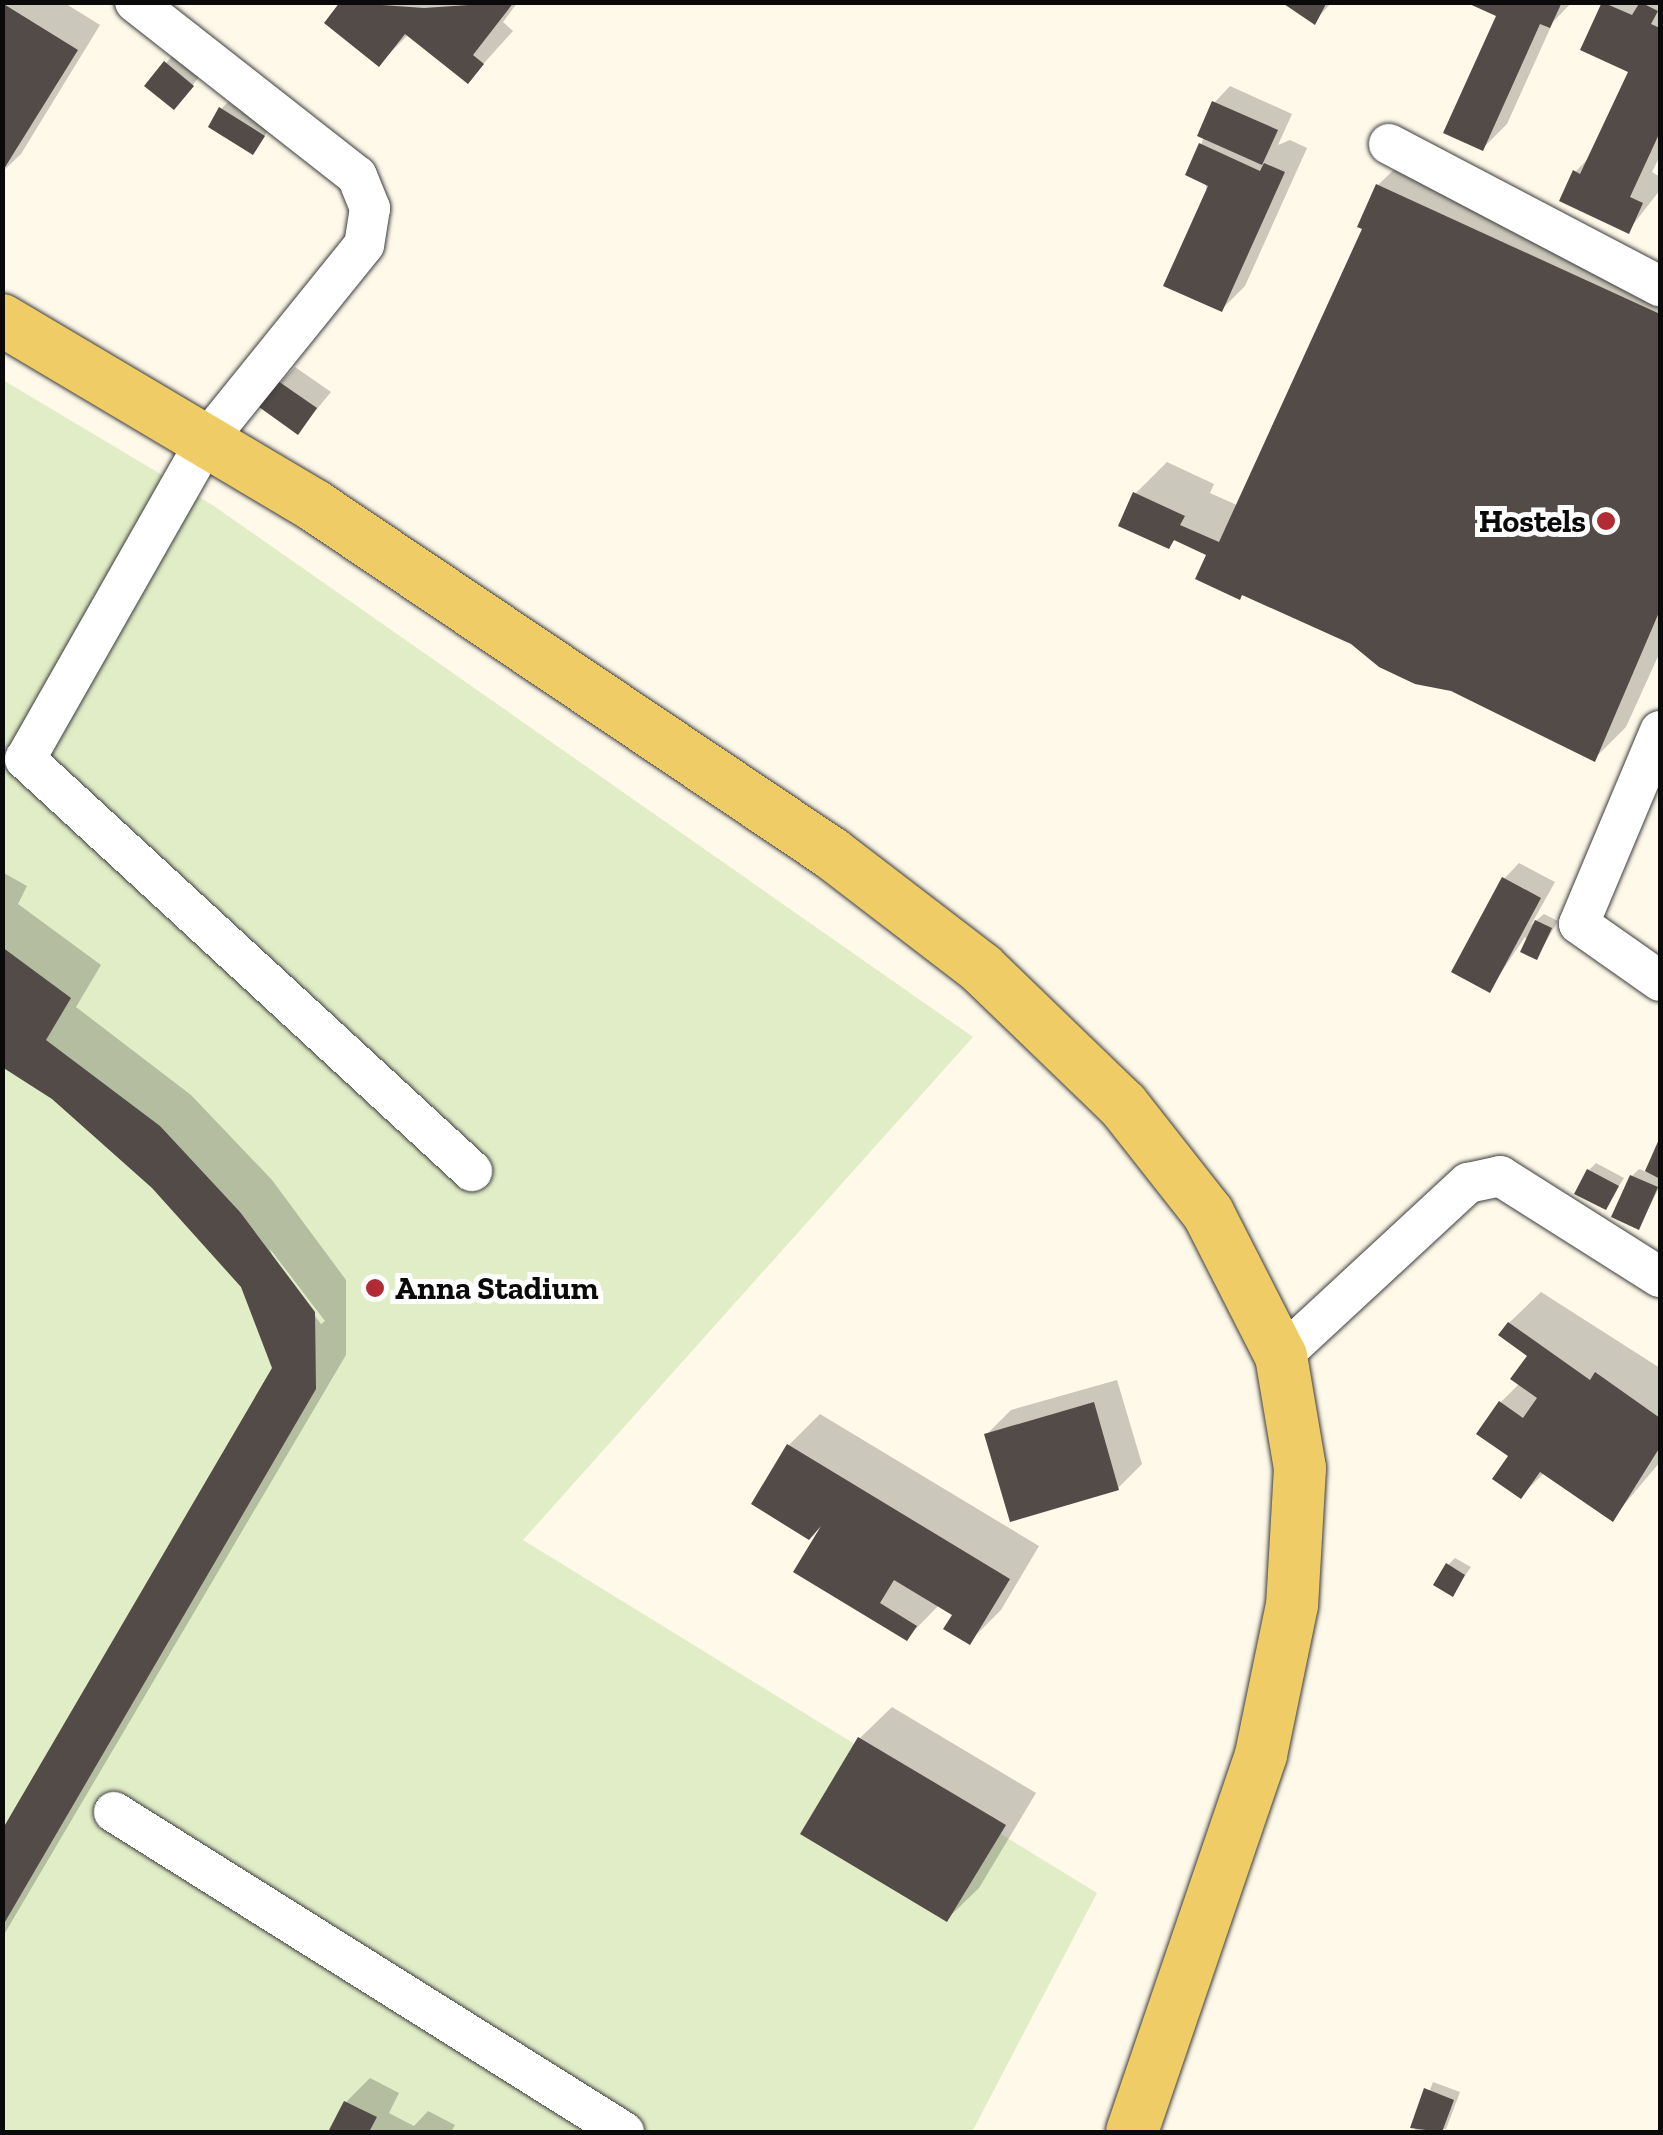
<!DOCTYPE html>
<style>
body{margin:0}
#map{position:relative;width:1663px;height:2135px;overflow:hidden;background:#fef9e9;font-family:"Zilla Slab",serif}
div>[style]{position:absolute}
.pitch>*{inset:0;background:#e1edc7}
.shadow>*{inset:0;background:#0003}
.building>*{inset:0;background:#524b48}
.roads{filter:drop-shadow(0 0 2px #3d3d3d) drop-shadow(0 0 2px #3d3d3d)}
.minor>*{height:40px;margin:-20px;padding:0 20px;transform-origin:20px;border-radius:20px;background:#fff}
.major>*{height:52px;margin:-26px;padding:0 26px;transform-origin:26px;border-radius:26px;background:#f0cc66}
.dots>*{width:28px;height:28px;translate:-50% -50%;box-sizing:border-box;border:5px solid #fff;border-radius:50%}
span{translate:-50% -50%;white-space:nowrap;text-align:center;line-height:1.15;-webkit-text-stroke:10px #fff;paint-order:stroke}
.poi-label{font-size:32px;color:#0a0a0a;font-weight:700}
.right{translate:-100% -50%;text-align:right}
.left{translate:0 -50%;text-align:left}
.frame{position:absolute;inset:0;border:5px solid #0a0a0a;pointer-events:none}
</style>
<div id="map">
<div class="pitch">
<i style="clip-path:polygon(3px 380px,214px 506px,973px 1037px,523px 1540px,1097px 1893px,972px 2132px,3px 2132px)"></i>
</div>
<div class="shadow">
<i style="clip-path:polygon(2px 2px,63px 2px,100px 25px,21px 154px,2px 172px)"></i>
<i style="clip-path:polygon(343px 2px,518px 2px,503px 22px,513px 31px,468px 81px,409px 34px,379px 64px)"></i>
<i style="clip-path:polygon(1284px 2px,1332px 2px,1314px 22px)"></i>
<i style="clip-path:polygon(1471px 2px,1572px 2px,1553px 22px,1507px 124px,1483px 148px,1499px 15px)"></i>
<i style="clip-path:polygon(1605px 2px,1660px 2px,1660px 156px,1652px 172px,1660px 177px,1660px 190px,1628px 231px,1575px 172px,1592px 155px,1631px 71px,1583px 49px)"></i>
<i style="clip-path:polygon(173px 55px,199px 77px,181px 100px,147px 85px)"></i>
<i style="clip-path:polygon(1230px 86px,1292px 114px,1278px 145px,1290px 140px,1307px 148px,1245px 286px,1221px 310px,1201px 145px,1215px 102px)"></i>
<i style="clip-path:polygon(228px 102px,270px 128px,253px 152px,221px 109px)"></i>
<i style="clip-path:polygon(1410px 154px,1660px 269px,1660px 652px,1626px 727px,1595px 758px,1352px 642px,1209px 554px,1176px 538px,1169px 546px,1135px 494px,1167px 462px,1214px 484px,1210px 493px,1239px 506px,1365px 228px,1378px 185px)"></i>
<i style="clip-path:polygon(295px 367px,331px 392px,298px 432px,280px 383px)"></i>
<i style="clip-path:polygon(1519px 863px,1555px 882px,1531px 925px,1544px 914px,1558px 921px,1537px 957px,1525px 937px,1489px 990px,1504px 879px)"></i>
<i style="clip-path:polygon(evenodd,2px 872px,27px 886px,18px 904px,101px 965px,76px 1007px,191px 1095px,272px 1180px,346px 1280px,346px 1355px,2px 1938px,2px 1835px,274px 1369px,243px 1286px,154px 1186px,54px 1097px,2px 1066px,2px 872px,270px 1249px,325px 1321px,321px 1324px,274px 1261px,270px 1249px)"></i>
<i style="clip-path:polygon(1660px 1143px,1660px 1186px,1639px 1227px,1632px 1176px,1639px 1169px,1647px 1172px)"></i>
<i style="clip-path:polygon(1596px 1163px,1624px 1178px,1606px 1207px,1589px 1170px)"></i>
<i style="clip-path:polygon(1541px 1292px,1660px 1368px,1660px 1462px,1612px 1519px,1545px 1472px,1521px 1496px,1501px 1402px,1520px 1383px,1531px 1355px,1509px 1323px)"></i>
<i style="clip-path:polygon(1117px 1380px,1142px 1464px,1118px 1488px,987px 1434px,1011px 1410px)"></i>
<i style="clip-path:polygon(820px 1414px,1039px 1546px,1001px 1610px,969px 1642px,955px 1614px,940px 1604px,907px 1638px,797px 1571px,829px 1519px,754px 1503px,789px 1445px)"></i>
<i style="clip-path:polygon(1455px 1558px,1471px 1567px,1452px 1594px,1448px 1565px)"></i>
<i style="clip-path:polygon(892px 1707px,1036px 1793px,979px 1888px,947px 1919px,803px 1833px,860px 1738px)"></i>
<i style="clip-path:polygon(370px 2078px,399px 2093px,389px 2113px,414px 2126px,428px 2111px,455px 2125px,451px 2132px,331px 2132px,346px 2102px)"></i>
<i style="clip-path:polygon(1433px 2082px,1460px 2092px,1446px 2129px,1414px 2132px)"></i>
</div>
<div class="building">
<i style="clip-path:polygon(340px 2px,424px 8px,514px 2px,473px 55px,484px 64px,468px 84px,405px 34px,379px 67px,324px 23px)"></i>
<i style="clip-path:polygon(1281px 2px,1327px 2px,1315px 25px)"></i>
<i style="clip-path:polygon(1465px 2px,1562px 2px,1550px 28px,1540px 24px,1483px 151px,1443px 133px,1496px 16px)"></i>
<i style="clip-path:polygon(1602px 2px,1632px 15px,1640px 2px,1658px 11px,1651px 24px,1660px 28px,1660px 132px,1630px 197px,1643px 203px,1629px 234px,1559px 201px,1573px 170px,1580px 174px,1628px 72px,1580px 50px)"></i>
<i style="clip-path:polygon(2px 3px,78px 50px,2px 172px)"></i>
<i style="clip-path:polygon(164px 61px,194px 86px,174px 110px,144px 86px)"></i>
<i style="clip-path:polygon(1212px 101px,1278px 130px,1262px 165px,1197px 136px)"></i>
<i style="clip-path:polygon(219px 107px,265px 136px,253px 155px,208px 127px)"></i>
<i style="clip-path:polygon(1199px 143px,1260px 171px,1264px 163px,1285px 172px,1222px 312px,1163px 286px,1208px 186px,1185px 175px)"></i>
<i style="clip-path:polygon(1376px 184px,1660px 314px,1660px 610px,1595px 762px,1451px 691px,1415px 684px,1379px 667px,1351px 644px,1242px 595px,1240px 600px,1195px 579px,1206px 555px,1174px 540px,1169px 549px,1118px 526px,1133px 492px,1185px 516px,1180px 525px,1219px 542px,1362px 229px,1357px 227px)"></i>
<i style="clip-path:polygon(278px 381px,317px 408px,298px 435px,259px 407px)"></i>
<i style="clip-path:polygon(1502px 877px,1541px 898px,1490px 993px,1451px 972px)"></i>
<i style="clip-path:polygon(1535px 920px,1552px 928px,1537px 960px,1520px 952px)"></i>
<i style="clip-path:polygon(2px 947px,71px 998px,46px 1040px,160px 1126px,240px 1212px,315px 1312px,316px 1389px,2px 1927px,2px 1830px,272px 1368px,241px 1287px,152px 1188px,52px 1099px,2px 1067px)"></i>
<i style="clip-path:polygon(1660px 1137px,1660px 1179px,1645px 1171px)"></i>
<i style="clip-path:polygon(1587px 1169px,1619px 1186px,1606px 1210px,1574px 1194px)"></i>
<i style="clip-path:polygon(1630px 1175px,1658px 1187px,1639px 1230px,1611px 1217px)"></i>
<i style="clip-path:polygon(1508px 1322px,1590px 1380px,1595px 1372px,1660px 1418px,1660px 1447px,1613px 1522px,1540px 1472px,1521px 1499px,1492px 1479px,1508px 1456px,1476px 1434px,1499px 1401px,1523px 1418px,1537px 1398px,1510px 1379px,1527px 1356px,1498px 1335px)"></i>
<i style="clip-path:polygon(1094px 1402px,1119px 1490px,1010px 1522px,984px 1434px)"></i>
<i style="clip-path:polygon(787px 1444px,1010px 1579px,970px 1645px,943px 1629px,952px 1615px,894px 1580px,880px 1603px,917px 1626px,907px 1641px,793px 1572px,821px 1526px,809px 1540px,751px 1504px)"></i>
<i style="clip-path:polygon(1446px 1563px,1465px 1575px,1453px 1597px,1433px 1585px)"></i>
<i style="clip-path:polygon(858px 1737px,1006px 1825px,947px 1922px,800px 1834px)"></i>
<i style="clip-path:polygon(1424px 2088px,1454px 2100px,1442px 2132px,1410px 2128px)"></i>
<i style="clip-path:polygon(344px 2101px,377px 2117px,369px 2132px,328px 2132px)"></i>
</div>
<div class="roads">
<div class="minor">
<i style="left:135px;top:2px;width:282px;rotate:38.1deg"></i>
<i style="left:357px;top:176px;width:35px;rotate:68deg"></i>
<i style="left:370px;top:208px;width:37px;rotate:99deg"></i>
<i style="left:364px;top:245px;width:252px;rotate:128.9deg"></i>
<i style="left:206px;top:441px;width:366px;rotate:119.6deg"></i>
<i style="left:25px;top:759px;width:608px;rotate:42.67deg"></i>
<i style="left:1389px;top:144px;width:306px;rotate:27.7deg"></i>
<i style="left:1660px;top:731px;width:209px;rotate:112.8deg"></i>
<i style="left:1579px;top:924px;width:99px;rotate:35.1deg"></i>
<i style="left:1281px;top:1356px;width:255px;rotate:-42.8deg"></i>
<i style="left:1468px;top:1183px;width:33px;rotate:-12deg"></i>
<i style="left:1500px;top:1176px;width:189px;rotate:32.3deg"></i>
<i style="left:114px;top:1812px;width:602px;rotate:32.11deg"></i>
</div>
<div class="major">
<i style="left:2px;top:320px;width:364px;rotate:30.7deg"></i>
<i style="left:315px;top:506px;width:622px;rotate:33.92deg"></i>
<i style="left:831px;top:853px;width:190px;rotate:37.5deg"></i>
<i style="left:982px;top:969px;width:196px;rotate:44deg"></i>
<i style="left:1123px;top:1105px;width:137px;rotate:51.8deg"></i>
<i style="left:1208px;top:1213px;width:161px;rotate:63deg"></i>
<i style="left:1281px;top:1356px;width:114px;rotate:80.4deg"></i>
<i style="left:1300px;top:1468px;width:137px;rotate:93.3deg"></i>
<i style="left:1292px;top:1605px;width:153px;rotate:101.7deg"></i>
<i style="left:1261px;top:1755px;width:398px;rotate:108.9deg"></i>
</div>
</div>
<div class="dots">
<i style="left:1606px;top:521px;background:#b12c35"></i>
<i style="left:375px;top:1288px;background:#b12c35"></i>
</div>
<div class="poi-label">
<span class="right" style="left:1586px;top:521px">Hostels</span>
<span class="left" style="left:395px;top:1288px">Anna Stadium</span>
</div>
<div class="frame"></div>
</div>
